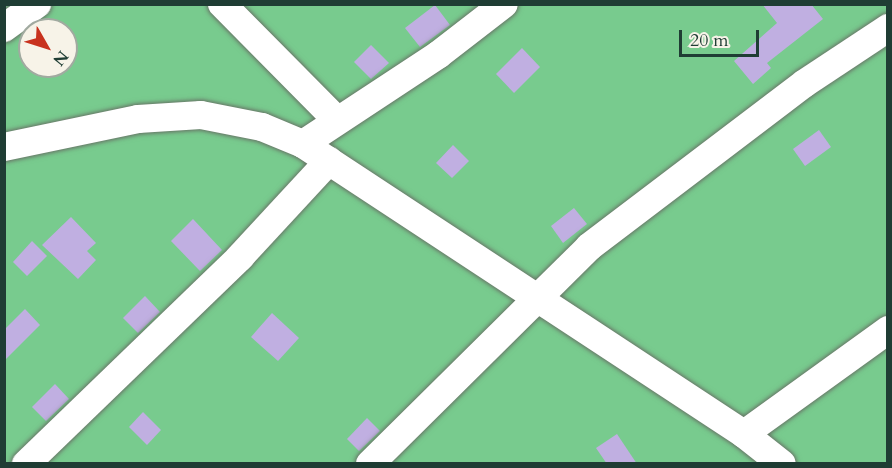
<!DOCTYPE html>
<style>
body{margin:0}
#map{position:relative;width:892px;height:468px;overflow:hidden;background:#f1e1c5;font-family:Cardo,serif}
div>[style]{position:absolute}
.green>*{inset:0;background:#78cb8e}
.building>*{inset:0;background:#c0afe1}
.roads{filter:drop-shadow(0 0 2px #687667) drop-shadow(0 0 2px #687667)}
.street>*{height:28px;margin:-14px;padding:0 14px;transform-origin:14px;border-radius:14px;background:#fff}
span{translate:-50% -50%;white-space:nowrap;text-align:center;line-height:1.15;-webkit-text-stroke:4.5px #f7f3e8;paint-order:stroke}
.frame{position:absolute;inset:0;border:6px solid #1f3d34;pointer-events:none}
.north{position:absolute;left:18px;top:18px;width:60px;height:60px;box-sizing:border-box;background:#f7f3e8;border:2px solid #a1aaa0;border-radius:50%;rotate:129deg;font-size:16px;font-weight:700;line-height:24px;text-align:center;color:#1f3d34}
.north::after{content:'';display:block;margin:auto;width:21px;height:27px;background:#c8321e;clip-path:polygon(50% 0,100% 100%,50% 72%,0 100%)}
.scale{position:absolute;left:679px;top:30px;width:80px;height:27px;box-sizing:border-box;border:3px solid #1f3d34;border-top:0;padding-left:8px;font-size:18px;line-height:21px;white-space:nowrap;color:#1f3d34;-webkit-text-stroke:4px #f7f3e8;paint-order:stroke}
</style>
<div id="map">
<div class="green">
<i style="clip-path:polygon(evenodd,5px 5px,887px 5px,887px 463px,5px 463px,5px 5px,30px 30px,66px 30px,66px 66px,30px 66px,30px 30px)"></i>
</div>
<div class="building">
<i style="clip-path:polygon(762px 4px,811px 4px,823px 19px,767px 63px,771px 68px,753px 84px,734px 61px,777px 23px)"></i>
<i style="clip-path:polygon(435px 5px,450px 25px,420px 47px,405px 28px)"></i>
<i style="clip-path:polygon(371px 45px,389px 63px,371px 79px,354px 62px)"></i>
<i style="clip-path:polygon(522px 48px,540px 67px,514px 93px,496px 74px)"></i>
<i style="clip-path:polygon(819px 130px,831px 147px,805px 166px,793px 149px)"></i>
<i style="clip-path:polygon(453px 145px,469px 161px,452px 178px,436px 163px)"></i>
<i style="clip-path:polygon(574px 208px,587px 224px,563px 243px,551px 226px)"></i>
<i style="clip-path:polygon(71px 217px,96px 243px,87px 251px,96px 260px,78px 279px,42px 245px)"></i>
<i style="clip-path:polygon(193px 219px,222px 250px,200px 271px,171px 241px)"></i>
<i style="clip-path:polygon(32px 241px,47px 256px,27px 276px,13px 262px)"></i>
<i style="clip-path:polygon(145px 296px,160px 312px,138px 333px,123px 318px)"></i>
<i style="clip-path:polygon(25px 309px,40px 325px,4px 361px,4px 330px)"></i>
<i style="clip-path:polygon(272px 313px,299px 338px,278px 361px,251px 337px)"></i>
<i style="clip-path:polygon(55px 384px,69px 399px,46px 421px,32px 407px)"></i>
<i style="clip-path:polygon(143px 412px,161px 430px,147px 445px,129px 427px)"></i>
<i style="clip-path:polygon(367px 418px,380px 431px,359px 451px,347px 439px)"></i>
<i style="clip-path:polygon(617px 434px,637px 464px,607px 464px,596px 448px)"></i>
</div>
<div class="roads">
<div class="street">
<i style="left:222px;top:4px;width:162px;rotate:45.3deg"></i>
<i style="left:4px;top:28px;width:41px;rotate:-36deg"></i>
<i style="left:303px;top:144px;width:162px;rotate:-33.4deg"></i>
<i style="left:438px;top:55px;width:83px;rotate:-37.7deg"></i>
<i style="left:4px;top:147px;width:137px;rotate:-11.8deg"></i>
<i style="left:138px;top:119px;width:63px;rotate:-3.6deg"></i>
<i style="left:201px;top:115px;width:62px;rotate:11.1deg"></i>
<i style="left:262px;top:127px;width:44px;rotate:22.5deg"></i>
<i style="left:303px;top:144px;width:528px;rotate:33.33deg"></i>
<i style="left:744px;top:434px;width:48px;rotate:38.3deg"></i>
<i style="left:744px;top:434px;width:178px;rotate:-35.8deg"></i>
<i style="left:26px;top:464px;width:298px;rotate:-44deg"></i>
<i style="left:240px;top:257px;width:131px;rotate:-47.2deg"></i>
<i style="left:370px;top:464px;width:308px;rotate:-44.7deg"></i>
<i style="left:589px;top:247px;width:271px;rotate:-37.2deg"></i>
<i style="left:805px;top:83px;width:100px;rotate:-33.5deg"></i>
</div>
</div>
<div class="frame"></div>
<div class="north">N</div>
<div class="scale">20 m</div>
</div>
